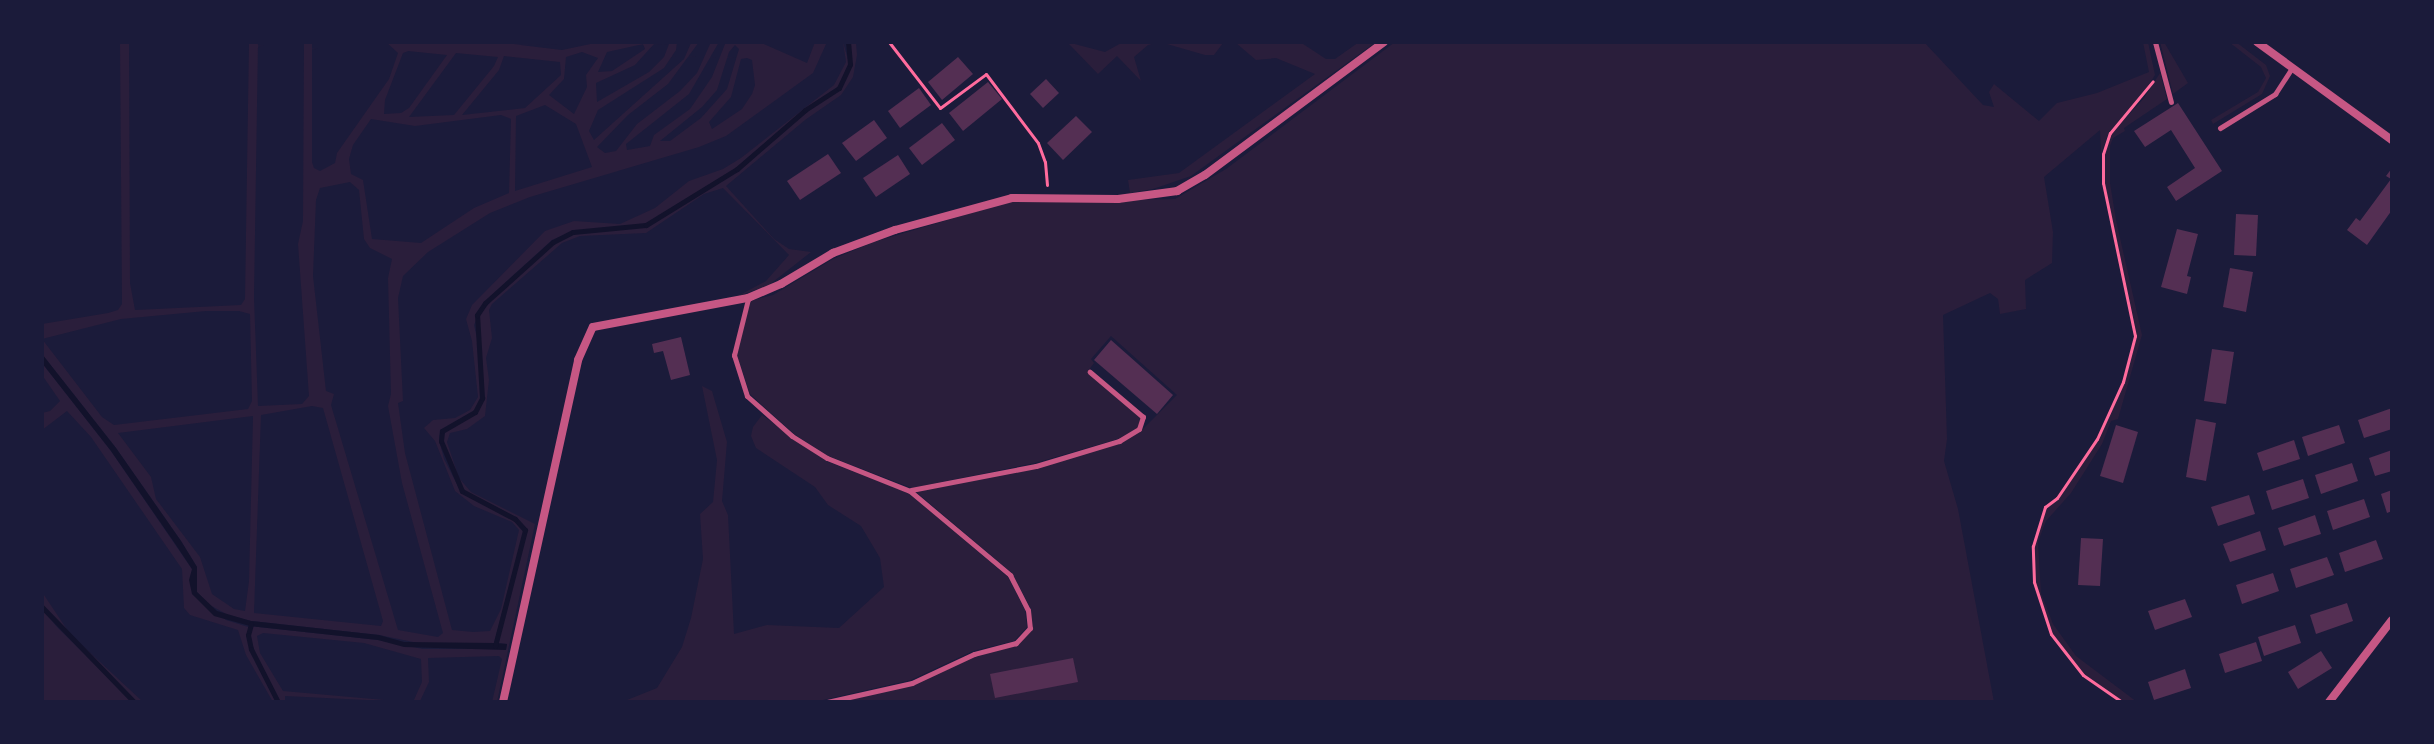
<!DOCTYPE html>
<style>
body{margin:0}
#map{position:relative;width:2434px;height:744px;overflow:hidden;background:#1b1b3a;font-family:"Source Sans 3",sans-serif}
div>[style]{position:absolute}
.green>*{inset:0;background:#2a1e3b}
.water>*{inset:0;background:#12122b}
.stream>*{height:5px;margin:-2.5px;padding:0 2.5px;transform-origin:2.5px;border-radius:2.5px;background:#12122b}
.building>*{inset:0;background:#542f53}
.path>*{height:3px;margin:-1.5px;padding:0 1.5px;transform-origin:1.5px;border-radius:1.5px;background:#ff6b9d}
.service>*{height:5px;margin:-2.5px;padding:0 2.5px;transform-origin:2.5px;border-radius:2.5px;background:#c65784}
.minor>*{height:8px;margin:-4px;padding:0 4px;transform-origin:4px;border-radius:4px;background:#c65784}
span{translate:-50% -50%;white-space:nowrap;text-align:center;line-height:1.15;-webkit-text-stroke:7px #1b1b3a;paint-order:stroke}
.frame{position:absolute;inset:0;border:44px solid #1b1b3a;pointer-events:none}
</style>
<div id="map">
<div class="green">
<i style="clip-path:polygon(evenodd,120px 42px,129px 42px,130px 283px,135px 310px,241px 305px,245px 299px,249px 42px,258px 42px,254px 297px,258px 406px,302px 404px,309px 396px,298px 244px,303px 221px,304px 42px,312px 42px,312px 162px,314px 168px,320px 171px,335px 163px,337px 153px,389px 79px,398px 53px,386px 42px,495px 42px,562px 50px,600px 42px,677px 42px,676px 50px,664px 68px,598px 110px,589px 131px,594px 140px,684px 59px,691px 43px,681px 42px,699px 42px,668px 84px,628px 115px,597px 147px,605px 153px,616px 151px,637px 124px,680px 91px,697px 73px,711px 42px,719px 42px,689px 94px,626px 144px,627px 150px,650px 146px,654px 135px,690px 109px,712px 77px,725px 44px,719px 42px,759px 42px,807px 63px,815px 42px,827px 42px,813px 73px,726px 136px,699px 147px,530px 197px,490px 213px,428px 252px,403px 276px,398px 298px,403px 401px,398px 403px,405px 453px,452px 630px,473px 632px,490px 631px,501px 609px,519px 530px,512px 522px,474px 506px,455px 491px,435px 441px,424px 428px,433px 420px,455px 418px,470px 410px,478px 397px,472px 341px,466px 319px,472px 305px,545px 231px,574px 221px,620px 224px,655px 208px,689px 181px,723px 169px,741px 158px,834px 85px,846px 62px,843px 42px,849px 63px,838px 87px,804px 109px,736px 168px,645px 224px,573px 231px,552px 240px,484px 302px,474px 325px,480px 351px,481px 398px,474px 411px,440px 430px,439px 440px,444px 459px,461px 492px,514px 520px,524px 530px,494px 643px,423px 644px,379px 635px,251px 621px,228px 615px,208px 604px,197px 592px,197px 567px,181px 541px,116px 448px,42px 354px,42px 324px,108px 313px,118px 310px,122px 304px,120px 42px,643px 44px,645px 49px,612px 71px,598px 72px,607px 52px,643px 44px,120px 42px,654px 44px,669px 44px,664px 57px,649px 72px,597px 102px,596px 83px,635px 65px,654px 44px,120px 42px,735px 45px,739px 49px,727px 89px,701px 118px,670px 141px,660px 141px,702px 107px,717px 90px,729px 52px,735px 45px,120px 42px,408px 51px,447px 55px,409px 108px,401px 113px,384px 114px,385px 100px,403px 53px,408px 51px,120px 42px,582px 52px,598px 58px,586px 75px,587px 87px,574px 114px,549px 95px,564px 79px,566px 57px,582px 52px,120px 42px,456px 53px,498px 57px,494px 66px,454px 115px,409px 117px,456px 53px,120px 42px,504px 56px,560px 62px,561px 75px,525px 108px,462px 115px,499px 70px,504px 56px,120px 42px,747px 58px,752px 60px,755px 85px,752px 94px,742px 109px,712px 129px,709px 122px,731px 97px,741px 59px,747px 58px,120px 42px,545px 105px,576px 124px,592px 167px,515px 191px,516px 116px,545px 105px,120px 42px,501px 115px,511px 119px,509px 193px,474px 208px,421px 243px,372px 239px,363px 180px,351px 174px,349px 159px,353px 145px,371px 119px,415px 126px,501px 115px,120px 42px,350px 182px,359px 190px,364px 239px,370px 248px,392px 259px,388px 278px,391px 394px,388px 406px,402px 483px,443px 633px,438px 637px,398px 630px,331px 405px,334px 394px,326px 391px,313px 276px,316px 200px,320px 188px,350px 182px,120px 42px,206px 311px,239px 311px,250px 314px,252px 401px,248px 409px,114px 425px,102px 417px,42px 339px,121px 319px,206px 311px,120px 42px,312px 406px,323px 408px,383px 621px,381px 626px,254px 613px,261px 415px,312px 406px,120px 42px,253px 416px,249px 581px,245px 611px,234px 609px,212px 594px,200px 557px,156px 499px,151px 477px,118px 433px,253px 416px)"></i>
<i style="clip-path:polygon(849px 42px,856px 42px,857px 55px,853px 77px,841px 95px,805px 120px,726px 186px,774px 239px,789px 249px,811px 252px,769px 285px,736px 297px,766px 281px,789px 255px,723px 188px,704px 194px,646px 233px,580px 236px,562px 243px,492px 304px,489px 310px,492px 338px,486px 358px,489px 380px,485px 416px,467px 429px,450px 433px,447px 442px,459px 478px,471px 492px,535px 524px,497px 702px,492px 702px,502px 659px,499px 656px,428px 658px,429px 682px,420px 701px,425px 702px,413px 702px,422px 682px,421px 659px,364px 643px,263px 633px,257px 636px,260px 653px,283px 691px,407px 702px,285px 696px,285px 702px,280px 702px,252px 648px,250px 626px,378px 640px,423px 649px,506px 649px,507px 644px,497px 643px,497px 633px,507px 610px,527px 530px,516px 517px,463px 490px,442px 440px,443px 432px,476px 413px,483px 398px,478px 315px,523px 268px,554px 243px,574px 234px,646px 226px,737px 170px,806px 111px,840px 89px,852px 64px)"></i>
<i style="clip-path:polygon(1067px 42px,1105px 52px,1123px 42px,1160px 42px,1148px 45px,1134px 57px,1141px 81px,1117px 56px,1098px 74px)"></i>
<i style="clip-path:polygon(1160px 42px,1300px 42px,1326px 59px,1335px 59px,1359px 42px,1376px 42px,1191px 176px,1153px 189px,1130px 193px,1128px 180px,1179px 173px,1315px 74px,1276px 58px,1256px 60px,1236px 43px,1223px 43px,1214px 55px,1205px 55px)"></i>
<i style="clip-path:polygon(1395px 42px,1924px 42px,1983px 105px,1994px 107px,1989px 92px,1994px 84px,2039px 121px,2057px 103px,2097px 93px,2149px 72px,2143px 42px,2148px 42px,2155px 75px,2138px 101px,2109px 132px,2101px 154px,2100px 130px,2044px 177px,2053px 232px,2052px 263px,2025px 280px,2026px 309px,2000px 314px,1998px 299px,1990px 293px,1943px 315px,1947px 439px,1944px 461px,1958px 509px,1994px 702px,841px 702px,912px 685px,975px 656px,1017px 646px,1032px 629px,1031px 609px,1012px 573px,915px 491px,1036px 468px,1118px 443px,1142px 430px,1177px 395px,1111px 336px,1091px 359px,1094px 363px,1088px 371px,1142px 417px,1138px 428px,1118px 439px,1035px 463px,912px 488px,828px 456px,794px 434px,750px 394px,737px 355px,750px 301px,773px 295px,833px 259px,874px 242px,1008px 202px,1175px 199px,1226px 169px)"></i>
<i style="clip-path:polygon(2160px 42px,2164px 42px,2188px 83px,2173px 94px)"></i>
<i style="clip-path:polygon(2229px 42px,2236px 42px,2266px 65px,2270px 76px,2262px 94px,2213px 124px,2211px 120px,2258px 92px,2266px 78px,2261px 67px)"></i>
<i style="clip-path:polygon(2160px 73px,2167px 99px,2124px 128px,2125px 131px,2113px 138px,2110px 146px,2110px 183px,2116px 220px,2142px 335px,2118px 419px,2111px 421px,2102px 444px,2071px 493px,2046px 521px,2038px 542px,2041px 593px,2053px 624px,2076px 656px,2137px 702px,2124px 702px,2084px 674px,2052px 633px,2035px 582px,2034px 546px,2046px 508px,2058px 498px,2089px 452px,2125px 383px,2136px 336px,2135px 325px,2104px 183px,2104px 154px,2111px 134px,2144px 98px)"></i>
<i style="clip-path:polygon(42px 363px,111px 451px,185px 559px,192px 569px,192px 594px,226px 620px,248px 627px,250px 649px,277px 702px,273px 702px,246px 655px,238px 630px,190px 615px,184px 608px,182px 569px,91px 437px,67px 411px,42px 430px,42px 413px,50px 411px,60px 401px,42px 375px)"></i>
<i style="clip-path:polygon(702px 386px,712px 391px,727px 442px,722px 501px,728px 515px,734px 634px,767px 625px,839px 628px,884px 587px,880px 558px,861px 526px,828px 505px,815px 487px,756px 448px,751px 436px,753px 427px,762px 415px,826px 461px,909px 493px,1008px 577px,1025px 610px,1027px 627px,1014px 641px,973px 651px,911px 680px,814px 702px,622px 702px,657px 688px,682px 647px,691px 618px,703px 559px,700px 514px,713px 502px,717px 460px)"></i>
<i style="clip-path:polygon(42px 592px,70px 634px,143px 702px,136px 702px,59px 625px,42px 604px)"></i>
<i style="clip-path:polygon(42px 609px,57px 627px,133px 702px,42px 702px)"></i>
</div>
<div class="water">
<i style="clip-path:polygon(42px 354px,116px 448px,181px 541px,197px 567px,197px 592px,217px 611px,251px 621px,379px 635px,404px 642px,495px 643px,507px 644px,506px 650px,404px 647px,378px 640px,250px 626px,214px 616px,192px 594px,189px 580px,192px 569px,176px 545px,111px 451px,42px 363px)"></i>
</div>
<div class="stream">
<i style="left:42px;top:607px;width:132px;rotate:45.9deg"></i>
<i style="left:251px;top:624px;width:11px;rotate:105deg"></i>
<i style="left:248px;top:635px;width:14px;rotate:78deg"></i>
<i style="left:251px;top:649px;width:59px;rotate:63deg"></i>
<i style="left:495px;top:646px;width:120px;rotate:-75.5deg"></i>
<i style="left:525px;top:530px;width:15px;rotate:-132deg"></i>
<i style="left:515px;top:519px;width:60px;rotate:-152.2deg"></i>
<i style="left:462px;top:491px;width:54px;rotate:-112.8deg"></i>
<i style="left:441px;top:441px;width:10px;rotate:-84deg"></i>
<i style="left:442px;top:431px;width:38px;rotate:-30deg"></i>
<i style="left:475px;top:412px;width:16px;rotate:-63deg"></i>
<i style="left:482px;top:398px;width:83px;rotate:-93.4deg"></i>
<i style="left:477px;top:315px;width:14px;rotate:-56deg"></i>
<i style="left:485px;top:303px;width:91px;rotate:-41.9deg"></i>
<i style="left:553px;top:242px;width:22px;rotate:-27deg"></i>
<i style="left:573px;top:232px;width:73px;rotate:-5.5deg"></i>
<i style="left:646px;top:225px;width:107px;rotate:-31.6deg"></i>
<i style="left:737px;top:169px;width:90px;rotate:-40.9deg"></i>
<i style="left:805px;top:110px;width:40px;rotate:-32.9deg"></i>
<i style="left:839px;top:88px;width:26px;rotate:-65deg"></i>
<i style="left:850px;top:64px;width:22px;rotate:-95deg"></i>
</div>
<div class="building">
<i style="clip-path:polygon(958px 57px,973px 74px,942px 100px,928px 82px)"></i>
<i style="clip-path:polygon(1046px 79px,1059px 93px,1043px 108px,1030px 94px)"></i>
<i style="clip-path:polygon(988px 82px,1002px 99px,963px 131px,949px 113px)"></i>
<i style="clip-path:polygon(919px 88px,931px 105px,900px 128px,888px 111px)"></i>
<i style="clip-path:polygon(2178px 103px,2222px 171px,2176px 201px,2167px 187px,2195px 168px,2171px 130px,2145px 147px,2134px 131px)"></i>
<i style="clip-path:polygon(1076px 116px,1092px 132px,1063px 160px,1047px 143px)"></i>
<i style="clip-path:polygon(874px 120px,887px 138px,856px 161px,842px 143px)"></i>
<i style="clip-path:polygon(942px 123px,955px 140px,922px 165px,909px 148px)"></i>
<i style="clip-path:polygon(828px 154px,841px 173px,800px 200px,787px 181px)"></i>
<i style="clip-path:polygon(898px 155px,910px 174px,876px 197px,863px 178px)"></i>
<i style="clip-path:polygon(2392px 168px,2392px 210px,2367px 245px,2347px 230px,2356px 218px,2360px 221px,2391px 179px,2386px 176px)"></i>
<i style="clip-path:polygon(2236px 214px,2258px 215px,2256px 256px,2234px 255px)"></i>
<i style="clip-path:polygon(2177px 229px,2198px 234px,2187px 276px,2191px 277px,2187px 294px,2161px 287px)"></i>
<i style="clip-path:polygon(2230px 268px,2253px 272px,2246px 312px,2223px 307px)"></i>
<i style="clip-path:polygon(681px 337px,690px 375px,671px 380px,663px 351px,654px 353px,652px 344px)"></i>
<i style="clip-path:polygon(1111px 340px,1173px 395px,1157px 414px,1094px 360px)"></i>
<i style="clip-path:polygon(2212px 349px,2234px 352px,2226px 404px,2204px 401px)"></i>
<i style="clip-path:polygon(2392px 408px,2392px 429px,2364px 438px,2358px 420px)"></i>
<i style="clip-path:polygon(2196px 419px,2216px 423px,2206px 481px,2186px 477px)"></i>
<i style="clip-path:polygon(2116px 425px,2138px 432px,2123px 483px,2100px 476px)"></i>
<i style="clip-path:polygon(2339px 425px,2345px 443px,2308px 456px,2302px 437px)"></i>
<i style="clip-path:polygon(2294px 440px,2300px 459px,2263px 471px,2257px 453px)"></i>
<i style="clip-path:polygon(2392px 450px,2392px 471px,2375px 476px,2369px 458px)"></i>
<i style="clip-path:polygon(2352px 463px,2358px 481px,2321px 494px,2315px 475px)"></i>
<i style="clip-path:polygon(2303px 479px,2309px 498px,2272px 510px,2266px 491px)"></i>
<i style="clip-path:polygon(2392px 490px,2392px 511px,2387px 513px,2381px 494px)"></i>
<i style="clip-path:polygon(2249px 495px,2255px 514px,2218px 526px,2211px 507px)"></i>
<i style="clip-path:polygon(2364px 499px,2370px 517px,2333px 530px,2327px 511px)"></i>
<i style="clip-path:polygon(2315px 515px,2321px 534px,2284px 546px,2278px 528px)"></i>
<i style="clip-path:polygon(2260px 531px,2266px 550px,2230px 562px,2223px 544px)"></i>
<i style="clip-path:polygon(2081px 538px,2103px 539px,2100px 586px,2078px 585px)"></i>
<i style="clip-path:polygon(2376px 540px,2383px 559px,2345px 572px,2339px 553px)"></i>
<i style="clip-path:polygon(2327px 557px,2334px 575px,2296px 588px,2290px 569px)"></i>
<i style="clip-path:polygon(2273px 573px,2279px 591px,2242px 604px,2236px 585px)"></i>
<i style="clip-path:polygon(2185px 599px,2192px 617px,2155px 630px,2148px 611px)"></i>
<i style="clip-path:polygon(2347px 603px,2353px 621px,2316px 634px,2310px 615px)"></i>
<i style="clip-path:polygon(2295px 625px,2301px 643px,2264px 656px,2258px 637px)"></i>
<i style="clip-path:polygon(2256px 642px,2262px 661px,2225px 673px,2219px 654px)"></i>
<i style="clip-path:polygon(2321px 651px,2332px 668px,2298px 689px,2288px 672px)"></i>
<i style="clip-path:polygon(1073px 658px,1078px 682px,995px 698px,990px 674px)"></i>
<i style="clip-path:polygon(2185px 669px,2191px 688px,2154px 700px,2148px 682px)"></i>
</div>
<div class="path">
<i style="left:889px;top:42px;width:83px;rotate:52.3deg"></i>
<i style="left:940px;top:108px;width:57px;rotate:-36.5deg"></i>
<i style="left:986px;top:74px;width:86px;rotate:53deg"></i>
<i style="left:1038px;top:143px;width:20px;rotate:70deg"></i>
<i style="left:1045px;top:162px;width:23px;rotate:85deg"></i>
<i style="left:2122px;top:702px;width:47px;rotate:-145.3deg"></i>
<i style="left:2083px;top:675px;width:52px;rotate:-128deg"></i>
<i style="left:2051px;top:634px;width:55px;rotate:-108.1deg"></i>
<i style="left:2034px;top:582px;width:36px;rotate:-92deg"></i>
<i style="left:2033px;top:546px;width:41px;rotate:-72.9deg"></i>
<i style="left:2045px;top:507px;width:15px;rotate:-37deg"></i>
<i style="left:2057px;top:498px;width:71px;rotate:-55.9deg"></i>
<i style="left:2097px;top:439px;width:63px;rotate:-65.5deg"></i>
<i style="left:2123px;top:382px;width:48px;rotate:-75.4deg"></i>
<i style="left:2135px;top:336px;width:156px;rotate:-101.8deg"></i>
<i style="left:2103px;top:183px;width:29px;rotate:-90deg"></i>
<i style="left:2103px;top:154px;width:22px;rotate:-72deg"></i>
<i style="left:2110px;top:133px;width:67px;rotate:-50.4deg"></i>
</div>
<div class="service">
<i style="left:2155px;top:42px;width:62px;rotate:75.1deg"></i>
<i style="left:2220px;top:128px;width:65px;rotate:-31.7deg"></i>
<i style="left:2275px;top:94px;width:31px;rotate:-57deg"></i>
<i style="left:748px;top:299px;width:58px;rotate:104deg"></i>
<i style="left:734px;top:355px;width:43px;rotate:72.4deg"></i>
<i style="left:747px;top:396px;width:60px;rotate:41.6deg"></i>
<i style="left:792px;top:436px;width:41px;rotate:32.2deg"></i>
<i style="left:827px;top:458px;width:89px;rotate:21.7deg"></i>
<i style="left:910px;top:491px;width:131px;rotate:40deg"></i>
<i style="left:1010px;top:575px;width:39px;rotate:63deg"></i>
<i style="left:1028px;top:610px;width:18px;rotate:84deg"></i>
<i style="left:1030px;top:628px;width:21px;rotate:133deg"></i>
<i style="left:1016px;top:643px;width:43px;rotate:165.3deg"></i>
<i style="left:974px;top:654px;width:68px;rotate:154.9deg"></i>
<i style="left:912px;top:683px;width:87px;rotate:167.4deg"></i>
<i style="left:911px;top:490px;width:127px;rotate:-10.9deg"></i>
<i style="left:1036px;top:466px;width:87px;rotate:-16.8deg"></i>
<i style="left:1119px;top:441px;width:23px;rotate:-31deg"></i>
<i style="left:1139px;top:429px;width:13px;rotate:-72deg"></i>
<i style="left:1143px;top:417px;width:70px;rotate:-139.7deg"></i>
</div>
<div class="minor">
<i style="left:2257px;top:42px;width:167px;rotate:36deg"></i>
<i style="left:503px;top:702px;width:350px;rotate:-77.6deg"></i>
<i style="left:578px;top:360px;width:36px;rotate:-66deg"></i>
<i style="left:593px;top:327px;width:158px;rotate:-10.6deg"></i>
<i style="left:748px;top:298px;width:36px;rotate:-23deg"></i>
<i style="left:781px;top:284px;width:61px;rotate:-30.8deg"></i>
<i style="left:833px;top:253px;width:66px;rotate:-20.4deg"></i>
<i style="left:895px;top:230px;width:121px;rotate:-15.3deg"></i>
<i style="left:1012px;top:198px;width:106px;rotate:0.5deg"></i>
<i style="left:1118px;top:199px;width:60px;rotate:-7.7deg"></i>
<i style="left:1177px;top:191px;width:32px;rotate:-30deg"></i>
<i style="left:1205px;top:175px;width:223px;rotate:-36.6deg"></i>
<i style="left:2329px;top:702px;width:103px;rotate:-52.5deg"></i>
</div>
<div class="frame"></div>
</div>
